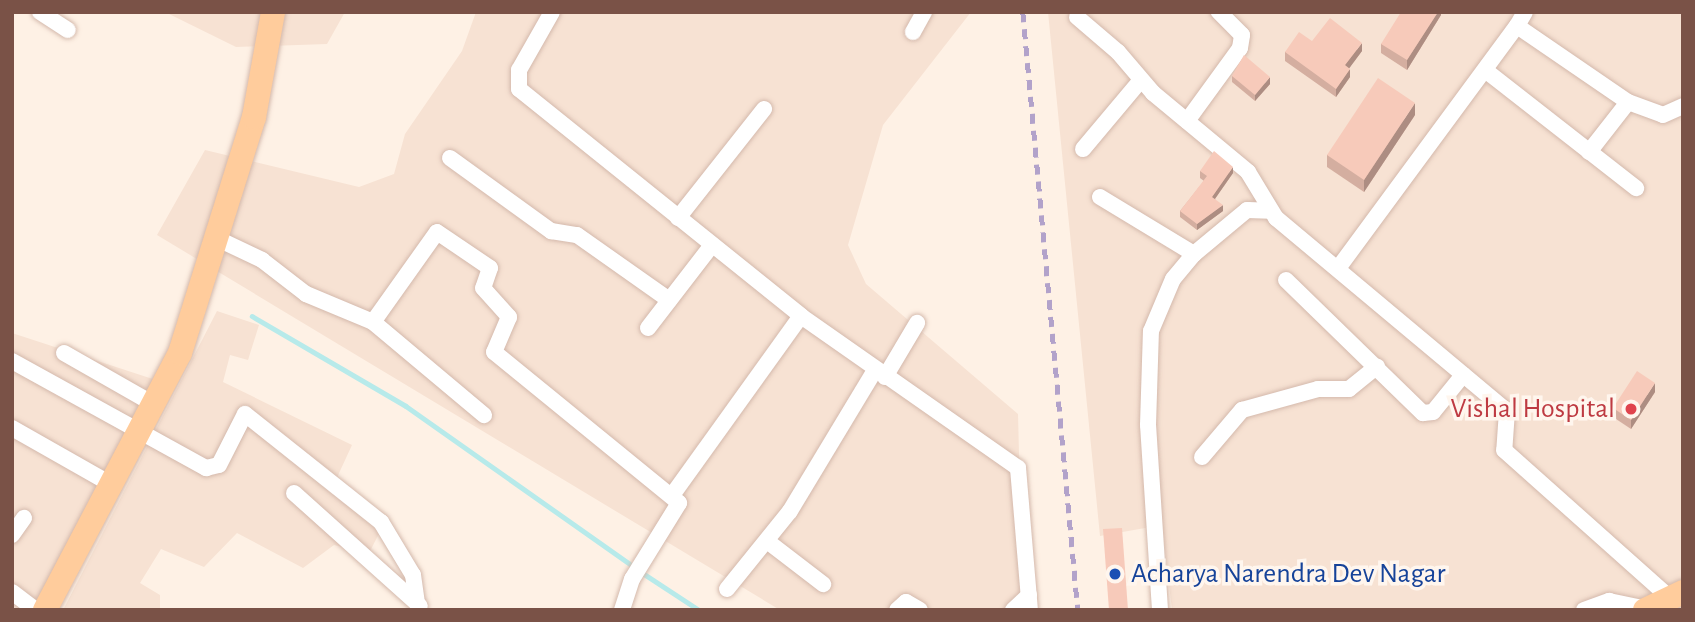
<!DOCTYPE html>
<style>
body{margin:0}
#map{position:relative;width:1695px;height:622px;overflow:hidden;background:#fef1e5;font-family:"Alegreya Sans",sans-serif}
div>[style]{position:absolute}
.residential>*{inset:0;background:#f7e2d3}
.stream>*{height:4.5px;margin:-2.25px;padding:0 2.25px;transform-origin:2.25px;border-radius:2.25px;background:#b7eaea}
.roads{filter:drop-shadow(0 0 2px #d4b9ac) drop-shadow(0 0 2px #d4b9ac)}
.minor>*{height:16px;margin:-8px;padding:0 8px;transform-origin:8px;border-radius:8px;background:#fff}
.primary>*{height:24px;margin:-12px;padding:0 12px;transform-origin:12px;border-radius:12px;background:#ffcc9c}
.rail>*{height:4.5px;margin-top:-2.25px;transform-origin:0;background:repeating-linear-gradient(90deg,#b2a2ca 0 10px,transparent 0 17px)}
.wall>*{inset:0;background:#d4aea0}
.shaded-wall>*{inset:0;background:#ad8d82}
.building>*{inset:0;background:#f7caba}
.dots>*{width:19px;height:19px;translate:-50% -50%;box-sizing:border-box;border:4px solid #fff6ee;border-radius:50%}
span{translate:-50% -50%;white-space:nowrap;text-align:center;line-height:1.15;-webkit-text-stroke:7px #fff6ee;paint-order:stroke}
.health-label{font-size:28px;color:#be3a42}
.right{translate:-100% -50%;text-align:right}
.transit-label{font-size:28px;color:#164399}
.left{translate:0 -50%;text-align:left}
.frame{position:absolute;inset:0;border:14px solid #7a5247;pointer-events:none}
</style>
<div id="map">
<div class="residential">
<i style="clip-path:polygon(165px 12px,345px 12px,327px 44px,236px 47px)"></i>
<i style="clip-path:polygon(476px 12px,971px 12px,883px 125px,848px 245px,866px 284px,1018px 414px,1023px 610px,780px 610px,157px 235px,205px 150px,359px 187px,394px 174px,405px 134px,462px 51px)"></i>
<i style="clip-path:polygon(1048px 12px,1683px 12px,1683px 582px,1621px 610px,1172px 610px,1162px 525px,1100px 536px)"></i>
<i style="clip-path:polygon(217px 311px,259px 325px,248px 360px,230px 355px,223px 382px,352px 445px,334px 484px,384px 524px,369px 553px,334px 545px,303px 568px,237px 533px,204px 567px,161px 549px,140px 583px,160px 595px,160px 610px,63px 610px)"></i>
<i style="clip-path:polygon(12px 333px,165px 383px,44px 610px,12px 610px)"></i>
</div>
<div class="stream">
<i style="left:252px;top:316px;width:178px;rotate:30.3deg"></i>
<i style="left:406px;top:406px;width:279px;rotate:35.2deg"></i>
<i style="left:641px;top:572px;width:69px;rotate:33.2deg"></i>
</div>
<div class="roads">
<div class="minor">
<i style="left:40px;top:12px;width:33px;rotate:33deg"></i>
<i style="left:552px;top:12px;width:67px;rotate:119.6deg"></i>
<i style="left:519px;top:70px;width:19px;rotate:90deg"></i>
<i style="left:519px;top:89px;width:362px;rotate:38.8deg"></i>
<i style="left:801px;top:316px;width:265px;rotate:35deg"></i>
<i style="left:1018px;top:468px;width:143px;rotate:85.2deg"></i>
<i style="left:1525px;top:12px;width:16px;rotate:120deg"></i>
<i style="left:1517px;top:26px;width:135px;rotate:34.4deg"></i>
<i style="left:1628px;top:102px;width:37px;rotate:20deg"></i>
<i style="left:1663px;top:115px;width:22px;rotate:-24deg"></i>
<i style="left:1077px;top:17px;width:54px;rotate:40.5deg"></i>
<i style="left:1118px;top:52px;width:54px;rotate:49.5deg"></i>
<i style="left:1153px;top:93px;width:124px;rotate:39.7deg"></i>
<i style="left:1248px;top:172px;width:54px;rotate:58.7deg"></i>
<i style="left:1276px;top:218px;width:301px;rotate:39.9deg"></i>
<i style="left:1507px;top:411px;width:39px;rotate:94deg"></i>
<i style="left:1504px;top:450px;width:222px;rotate:41.7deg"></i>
<i style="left:913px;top:32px;width:23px;rotate:-61deg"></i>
<i style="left:1485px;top:70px;width:192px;rotate:38deg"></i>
<i style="left:1187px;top:121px;width:90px;rotate:-54deg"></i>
<i style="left:1240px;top:48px;width:13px;rotate:-81deg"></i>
<i style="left:1242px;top:35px;width:33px;rotate:-135deg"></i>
<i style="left:1083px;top:149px;width:89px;rotate:-50deg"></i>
<i style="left:1589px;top:152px;width:63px;rotate:-52deg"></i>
<i style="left:450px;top:158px;width:125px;rotate:35.9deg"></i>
<i style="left:551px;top:231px;width:26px;rotate:9deg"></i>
<i style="left:577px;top:235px;width:113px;rotate:35.2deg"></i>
<i style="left:1100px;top:197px;width:110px;rotate:31.2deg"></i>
<i style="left:678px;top:218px;width:139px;rotate:-51.7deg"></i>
<i style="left:218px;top:239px;width:49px;rotate:25.5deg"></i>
<i style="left:262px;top:260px;width:56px;rotate:37.7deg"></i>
<i style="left:306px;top:294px;width:73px;rotate:22.7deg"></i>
<i style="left:373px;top:322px;width:145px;rotate:40deg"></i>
<i style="left:1339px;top:267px;width:300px;rotate:-53.6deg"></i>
<i style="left:1286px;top:280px;width:191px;rotate:44.2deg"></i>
<i style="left:1423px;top:413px;width:10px;rotate:-6deg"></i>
<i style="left:1433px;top:412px;width:48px;rotate:-51deg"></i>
<i style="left:373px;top:322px;width:110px;rotate:-54.6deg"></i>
<i style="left:437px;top:232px;width:64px;rotate:34.2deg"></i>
<i style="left:490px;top:268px;width:21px;rotate:109deg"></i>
<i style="left:483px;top:288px;width:39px;rotate:48deg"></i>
<i style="left:509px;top:317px;width:38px;rotate:113deg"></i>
<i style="left:494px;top:352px;width:239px;rotate:39.2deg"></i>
<i style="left:679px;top:503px;width:89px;rotate:121.7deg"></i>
<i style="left:632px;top:579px;width:33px;rotate:108deg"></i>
<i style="left:648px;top:328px;width:105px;rotate:-52.4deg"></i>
<i style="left:64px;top:353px;width:105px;rotate:29.7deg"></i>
<i style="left:12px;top:361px;width:222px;rotate:28.9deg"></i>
<i style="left:206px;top:468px;width:13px;rotate:-13deg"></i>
<i style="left:219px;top:465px;width:57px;rotate:-63deg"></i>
<i style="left:245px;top:414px;width:174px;rotate:38.5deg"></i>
<i style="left:381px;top:522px;width:62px;rotate:58.9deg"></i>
<i style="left:413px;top:575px;width:29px;rotate:82deg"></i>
<i style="left:885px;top:377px;width:63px;rotate:-59.3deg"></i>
<i style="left:12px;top:428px;width:117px;rotate:29.6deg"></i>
<i style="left:1202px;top:457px;width:62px;rotate:-49.6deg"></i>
<i style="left:1242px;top:410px;width:79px;rotate:-15.4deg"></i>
<i style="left:1318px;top:389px;width:31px"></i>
<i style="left:1349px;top:389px;width:36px;rotate:-39deg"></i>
<i style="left:294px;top:493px;width:169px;rotate:41.9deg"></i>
<i style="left:673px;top:494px;width:219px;rotate:-54.3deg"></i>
<i style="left:12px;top:535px;width:21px;rotate:-55deg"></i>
<i style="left:767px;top:541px;width:71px;rotate:37.5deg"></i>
<i style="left:727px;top:589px;width:100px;rotate:-51.1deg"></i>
<i style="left:790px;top:511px;width:165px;rotate:-58.9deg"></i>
<i style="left:12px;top:592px;width:30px;rotate:37deg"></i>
<i style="left:897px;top:610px;width:12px;rotate:-42deg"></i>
<i style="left:906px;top:602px;width:16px;rotate:30deg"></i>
<i style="left:1013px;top:610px;width:22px;rotate:-43deg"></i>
<i style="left:1160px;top:610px;width:185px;rotate:-93.7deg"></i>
<i style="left:1148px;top:425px;width:94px;rotate:-88.2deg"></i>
<i style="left:1151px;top:331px;width:56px;rotate:-67.1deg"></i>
<i style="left:1173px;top:279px;width:33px;rotate:-50deg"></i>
<i style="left:1194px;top:254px;width:69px;rotate:-39.7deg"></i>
<i style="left:1247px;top:210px;width:23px;rotate:2deg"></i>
<i style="left:1584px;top:610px;width:27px;rotate:-20deg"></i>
<i style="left:1609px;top:601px;width:38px;rotate:12deg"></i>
</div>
<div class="primary">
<i style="left:45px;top:610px;width:290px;rotate:-62.3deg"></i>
<i style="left:180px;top:353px;width:247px;rotate:-72.6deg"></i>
<i style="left:254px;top:117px;width:107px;rotate:-79.7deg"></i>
<i style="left:1645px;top:610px;width:42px;rotate:-25.3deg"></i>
</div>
</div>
<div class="rail">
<i style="left:1023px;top:12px;width:601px;rotate:84.75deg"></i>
</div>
<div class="wall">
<i style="clip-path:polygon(1441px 12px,1441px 15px,1407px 70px,1381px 53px,1381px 44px)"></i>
<i style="clip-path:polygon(1312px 41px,1362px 51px,1349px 68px,1350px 77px,1336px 97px,1285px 61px,1285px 52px)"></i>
<i style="clip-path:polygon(1232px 76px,1270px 84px,1255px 101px,1232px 82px)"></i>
<i style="clip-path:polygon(1415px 115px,1364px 192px,1327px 167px,1327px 155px)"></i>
<i style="clip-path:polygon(1200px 171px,1233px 173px,1215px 199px,1223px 211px,1197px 230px,1180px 217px,1180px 211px,1204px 181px,1200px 178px)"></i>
<i style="clip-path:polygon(1655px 392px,1631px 429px,1613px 417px,1613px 408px)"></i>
</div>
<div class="shaded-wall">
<i style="clip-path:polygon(1438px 12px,1441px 12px,1441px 15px,1407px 70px,1407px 60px)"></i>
<i style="clip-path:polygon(1362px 43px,1362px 51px,1345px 74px,1345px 65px)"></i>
<i style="clip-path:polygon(1350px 69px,1350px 77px,1336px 97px,1336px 89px)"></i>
<i style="clip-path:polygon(1270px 77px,1270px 84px,1255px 101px,1255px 95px)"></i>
<i style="clip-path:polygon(1415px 103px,1415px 115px,1364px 192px,1364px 180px)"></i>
<i style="clip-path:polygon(1233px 167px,1233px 173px,1212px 203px,1212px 197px)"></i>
<i style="clip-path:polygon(1223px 205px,1223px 211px,1197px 230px,1197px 224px)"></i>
<i style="clip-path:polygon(1655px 383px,1655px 392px,1631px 429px,1631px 420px)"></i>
</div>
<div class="building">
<i style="clip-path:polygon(1401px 12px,1438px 12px,1407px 60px,1381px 44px)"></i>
<i style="clip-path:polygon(1330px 18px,1362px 43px,1345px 65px,1350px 69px,1336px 89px,1285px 52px,1299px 32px,1312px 41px)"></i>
<i style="clip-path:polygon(1244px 55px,1270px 77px,1255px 95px,1232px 76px)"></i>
<i style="clip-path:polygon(1378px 78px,1415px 103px,1364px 180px,1327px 155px)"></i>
<i style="clip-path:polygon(1214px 151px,1233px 167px,1212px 197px,1223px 205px,1197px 224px,1180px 211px,1207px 176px,1200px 171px)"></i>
<i style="clip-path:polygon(1637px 371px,1655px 383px,1631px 420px,1613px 408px)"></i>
<i style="clip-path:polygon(1122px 528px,1128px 610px,1109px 610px,1103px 529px)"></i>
</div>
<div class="dots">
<i style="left:1631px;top:409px;background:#e0444e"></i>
<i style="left:1115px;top:574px;background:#1a4fb4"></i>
</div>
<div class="health-label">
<span class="right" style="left:1615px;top:409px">Vishal Hospital</span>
</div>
<div class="transit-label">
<span class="left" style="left:1131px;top:574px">Acharya Narendra Dev Nagar</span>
</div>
<div class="frame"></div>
</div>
